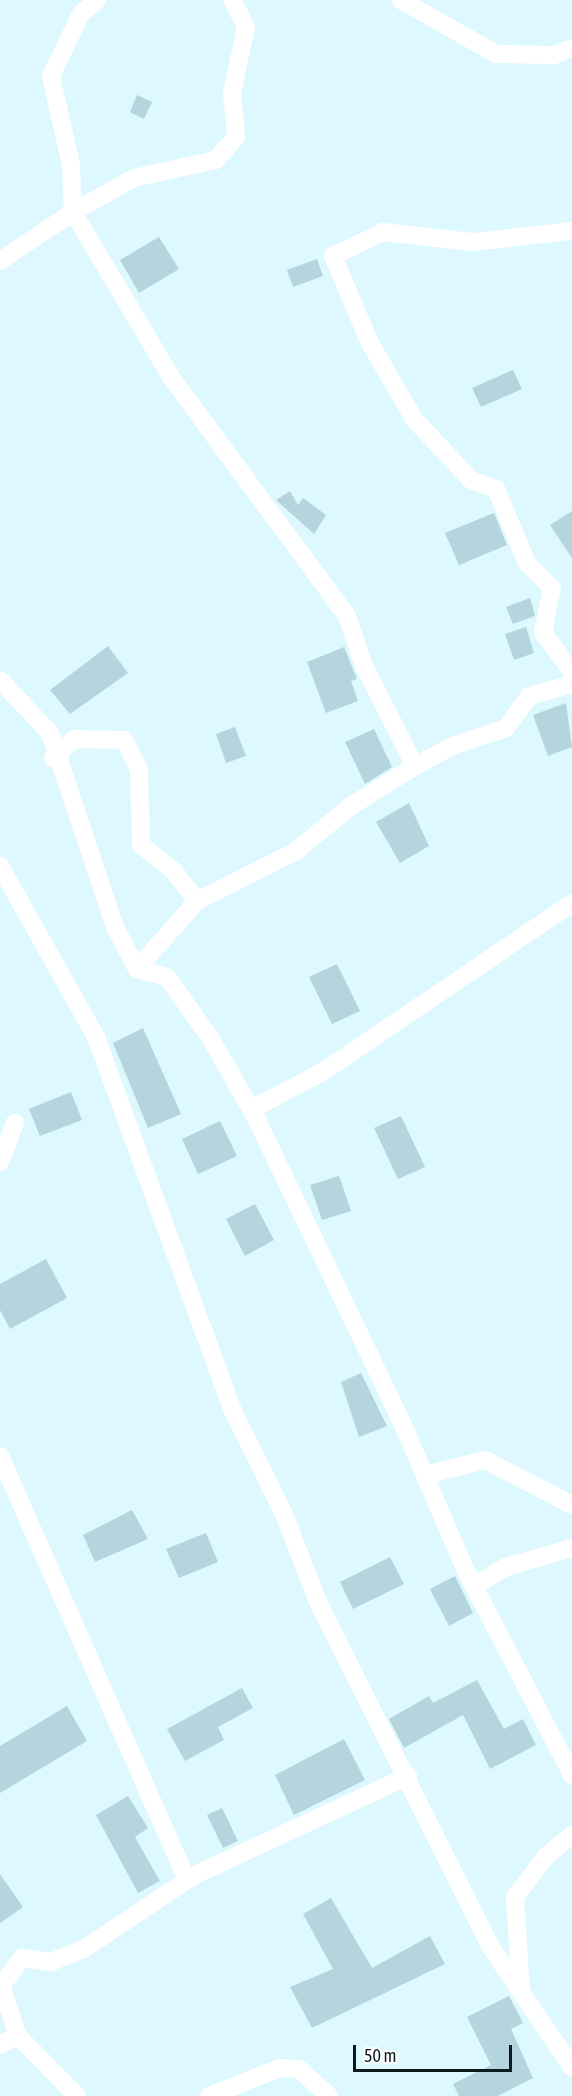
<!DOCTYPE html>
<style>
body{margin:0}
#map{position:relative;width:572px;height:2096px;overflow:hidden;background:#ddf8fe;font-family:"Asap Condensed",sans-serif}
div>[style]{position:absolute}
.building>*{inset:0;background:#b4d5dd}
.minor>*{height:18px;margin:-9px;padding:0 9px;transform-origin:9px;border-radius:9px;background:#fff}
span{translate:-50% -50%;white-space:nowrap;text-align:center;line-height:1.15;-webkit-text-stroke:4.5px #fff;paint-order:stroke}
.scale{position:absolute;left:353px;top:2045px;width:159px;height:27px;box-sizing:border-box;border:3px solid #0e1b1e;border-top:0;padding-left:8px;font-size:18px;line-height:21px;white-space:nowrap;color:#0e1b1e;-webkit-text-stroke:4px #fff;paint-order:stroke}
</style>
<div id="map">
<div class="building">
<i style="clip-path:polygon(137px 95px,152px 102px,144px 119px,130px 112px)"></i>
<i style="clip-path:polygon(159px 237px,179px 269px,139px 293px,120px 260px)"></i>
<i style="clip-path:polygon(317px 259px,323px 276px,293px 287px,287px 270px)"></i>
<i style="clip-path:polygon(513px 370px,522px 389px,481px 407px,472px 388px)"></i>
<i style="clip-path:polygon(290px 491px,298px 505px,303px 498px,326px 515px,314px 534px,276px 500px)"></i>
<i style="clip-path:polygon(572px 511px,572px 558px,550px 525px)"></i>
<i style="clip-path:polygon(494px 513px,507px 545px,459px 565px,445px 533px)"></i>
<i style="clip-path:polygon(530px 598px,535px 616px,513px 624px,506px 607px)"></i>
<i style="clip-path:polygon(526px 627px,534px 653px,514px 660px,505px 634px)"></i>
<i style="clip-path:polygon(108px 646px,128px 673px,70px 714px,50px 690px)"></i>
<i style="clip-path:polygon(344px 647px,357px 679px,351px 681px,358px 701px,326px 713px,307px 662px)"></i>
<i style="clip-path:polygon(566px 703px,572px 747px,548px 756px,533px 715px)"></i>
<i style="clip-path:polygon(235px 727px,246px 756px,226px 763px,216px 734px)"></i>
<i style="clip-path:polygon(374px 729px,392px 767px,365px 784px,345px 742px)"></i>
<i style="clip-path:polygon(409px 803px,429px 846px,400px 863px,376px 822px)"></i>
<i style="clip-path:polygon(337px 964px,360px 1011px,332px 1024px,309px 977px)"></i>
<i style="clip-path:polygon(143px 1028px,181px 1114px,148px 1128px,113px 1043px)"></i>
<i style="clip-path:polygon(71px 1092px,82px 1120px,40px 1136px,29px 1109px)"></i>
<i style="clip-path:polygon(401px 1116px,425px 1167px,398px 1179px,374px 1128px)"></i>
<i style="clip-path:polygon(220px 1121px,237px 1156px,198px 1174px,182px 1139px)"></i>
<i style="clip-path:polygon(339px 1176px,351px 1211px,322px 1220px,310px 1185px)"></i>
<i style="clip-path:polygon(255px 1204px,274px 1240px,245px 1256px,226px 1219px)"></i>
<i style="clip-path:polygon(46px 1259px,67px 1298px,10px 1329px,0 1310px,0 1284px)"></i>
<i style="clip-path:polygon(361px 1373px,387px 1426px,359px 1437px,341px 1382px)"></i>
<i style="clip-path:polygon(132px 1510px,148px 1539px,95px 1562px,83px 1535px)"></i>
<i style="clip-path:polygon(206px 1533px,218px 1562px,179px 1578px,166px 1549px)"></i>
<i style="clip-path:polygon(390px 1557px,404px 1584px,353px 1609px,340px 1582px)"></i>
<i style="clip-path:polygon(455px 1576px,473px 1613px,449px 1626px,430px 1589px)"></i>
<i style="clip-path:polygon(477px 1680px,504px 1729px,523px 1719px,536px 1745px,490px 1769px,463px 1715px,404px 1748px,389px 1719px,429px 1696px,433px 1703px)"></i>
<i style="clip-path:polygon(242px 1688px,253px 1708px,218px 1727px,224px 1740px,185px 1761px,167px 1729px)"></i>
<i style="clip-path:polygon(67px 1706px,87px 1741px,0 1793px,0 1746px)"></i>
<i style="clip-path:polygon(344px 1739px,365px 1780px,294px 1815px,275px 1775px)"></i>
<i style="clip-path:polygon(128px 1796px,148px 1828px,135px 1837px,160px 1881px,138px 1893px,96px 1815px)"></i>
<i style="clip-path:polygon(222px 1808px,238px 1841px,223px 1848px,207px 1815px)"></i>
<i style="clip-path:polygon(0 1874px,23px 1907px,0 1923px)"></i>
<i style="clip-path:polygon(331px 1898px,372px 1968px,430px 1936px,445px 1964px,312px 2028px,290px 1987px,333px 1969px,303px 1914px)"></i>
<i style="clip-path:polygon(509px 1996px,523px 2023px,511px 2029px,533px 2078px,498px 2096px,459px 2096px,453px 2084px,491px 2065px,467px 2017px)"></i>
</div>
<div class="minor">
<i style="left:401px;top:0;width:109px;rotate:29.6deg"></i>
<i style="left:496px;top:54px;width:58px;rotate:1deg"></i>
<i style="left:554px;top:55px;width:19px;rotate:-21deg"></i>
<i style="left:572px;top:231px;width:101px;rotate:173.7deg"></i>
<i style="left:472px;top:242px;width:90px;rotate:-173.6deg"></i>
<i style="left:383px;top:232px;width:55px;rotate:154.4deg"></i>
<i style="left:333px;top:256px;width:95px;rotate:67deg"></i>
<i style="left:370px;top:343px;width:88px;rotate:59.9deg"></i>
<i style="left:414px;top:419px;width:83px;rotate:46.9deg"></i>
<i style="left:471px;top:480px;width:27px;rotate:20deg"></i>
<i style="left:496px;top:489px;width:80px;rotate:67.3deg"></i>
<i style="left:527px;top:563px;width:35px;rotate:45deg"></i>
<i style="left:552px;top:588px;width:45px;rotate:101.6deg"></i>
<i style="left:543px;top:632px;width:49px;rotate:54.1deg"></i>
<i style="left:0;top:261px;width:88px;rotate:-33.9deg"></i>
<i style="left:73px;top:212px;width:47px;rotate:-92.4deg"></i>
<i style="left:71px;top:165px;width:91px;rotate:-102.7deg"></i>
<i style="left:51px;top:76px;width:69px;rotate:-64.2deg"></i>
<i style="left:81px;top:14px;width:21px;rotate:-41deg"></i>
<i style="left:0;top:680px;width:73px;rotate:46.7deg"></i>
<i style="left:50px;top:733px;width:205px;rotate:71.5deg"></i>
<i style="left:115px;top:927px;width:47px;rotate:62.4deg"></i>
<i style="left:137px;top:969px;width:31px;rotate:15deg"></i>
<i style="left:167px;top:977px;width:76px;rotate:54.6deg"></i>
<i style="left:211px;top:1039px;width:91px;rotate:60.3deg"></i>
<i style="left:256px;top:1118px;width:333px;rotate:64.4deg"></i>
<i style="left:400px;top:1418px;width:167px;rotate:66.7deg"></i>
<i style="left:466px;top:1571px;width:230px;rotate:62.5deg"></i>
<i style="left:53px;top:758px;width:28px;rotate:-42deg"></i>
<i style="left:74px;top:739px;width:50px;rotate:1.1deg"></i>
<i style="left:124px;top:740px;width:33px;rotate:63deg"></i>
<i style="left:139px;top:769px;width:76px;rotate:88.5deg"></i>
<i style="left:141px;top:845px;width:42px;rotate:38.2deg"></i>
<i style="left:174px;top:871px;width:38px;rotate:53deg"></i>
<i style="left:415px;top:766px;width:45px;rotate:-27.7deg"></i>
<i style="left:455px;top:745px;width:54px;rotate:-18.4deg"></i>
<i style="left:506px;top:728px;width:39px;rotate:-54deg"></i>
<i style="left:529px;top:696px;width:45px;rotate:-15.6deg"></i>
<i style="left:0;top:866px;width:196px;rotate:60.7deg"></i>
<i style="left:96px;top:1037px;width:396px;rotate:69.9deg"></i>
<i style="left:232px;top:1409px;width:117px;rotate:63.7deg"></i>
<i style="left:284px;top:1514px;width:94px;rotate:68.9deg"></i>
<i style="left:318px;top:1602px;width:385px;rotate:63.4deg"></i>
<i style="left:490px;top:1946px;width:146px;rotate:55.9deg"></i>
<i style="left:137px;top:969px;width:91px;rotate:-48.6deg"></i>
<i style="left:197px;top:901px;width:111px;rotate:-26.8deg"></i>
<i style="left:296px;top:851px;width:71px;rotate:-39.3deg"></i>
<i style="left:351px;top:806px;width:75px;rotate:-32deg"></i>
<i style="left:415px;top:766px;width:112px;rotate:-117deg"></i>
<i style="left:364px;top:666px;width:53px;rotate:-108.8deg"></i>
<i style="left:347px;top:616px;width:297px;rotate:-126.4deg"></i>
<i style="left:171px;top:377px;width:192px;rotate:-120.7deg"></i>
<i style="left:73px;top:212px;width:70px;rotate:-29.1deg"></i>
<i style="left:134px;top:178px;width:84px;rotate:-12.4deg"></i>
<i style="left:216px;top:160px;width:30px;rotate:-49deg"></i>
<i style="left:236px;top:137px;width:44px;rotate:-95.2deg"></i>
<i style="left:232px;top:93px;width:67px;rotate:-78deg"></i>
<i style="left:246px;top:27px;width:30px;rotate:-117deg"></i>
<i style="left:252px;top:1109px;width:81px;rotate:-27.8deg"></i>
<i style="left:324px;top:1071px;width:300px;rotate:-34.1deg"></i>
<i style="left:0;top:1162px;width:42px;rotate:-69deg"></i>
<i style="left:0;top:1456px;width:463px;rotate:66.2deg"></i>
<i style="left:425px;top:1475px;width:62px;rotate:-14deg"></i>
<i style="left:485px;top:1460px;width:98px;rotate:27.3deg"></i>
<i style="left:475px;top:1586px;width:36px;rotate:-32deg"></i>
<i style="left:506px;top:1567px;width:69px;rotate:-16.1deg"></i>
<i style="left:0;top:1982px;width:57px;rotate:71.6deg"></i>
<i style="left:18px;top:2036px;width:84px;rotate:45.5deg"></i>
<i style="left:3px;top:1984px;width:32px;rotate:-54deg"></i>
<i style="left:22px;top:1958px;width:29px;rotate:8deg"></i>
<i style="left:51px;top:1962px;width:35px;rotate:-22deg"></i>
<i style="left:84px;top:1949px;width:133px;rotate:-33.7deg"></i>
<i style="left:195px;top:1875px;width:235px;rotate:-24.9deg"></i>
<i style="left:521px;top:1990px;width:93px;rotate:-93.7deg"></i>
<i style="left:515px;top:1897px;width:51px;rotate:-52.9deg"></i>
<i style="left:546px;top:1856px;width:33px;rotate:-39deg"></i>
<i style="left:0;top:2045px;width:20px;rotate:-27deg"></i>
<i style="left:209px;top:2096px;width:76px;rotate:-21.5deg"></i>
<i style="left:280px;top:2068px;width:19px;rotate:3deg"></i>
<i style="left:299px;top:2069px;width:40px;rotate:42deg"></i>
</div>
<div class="scale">50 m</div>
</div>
